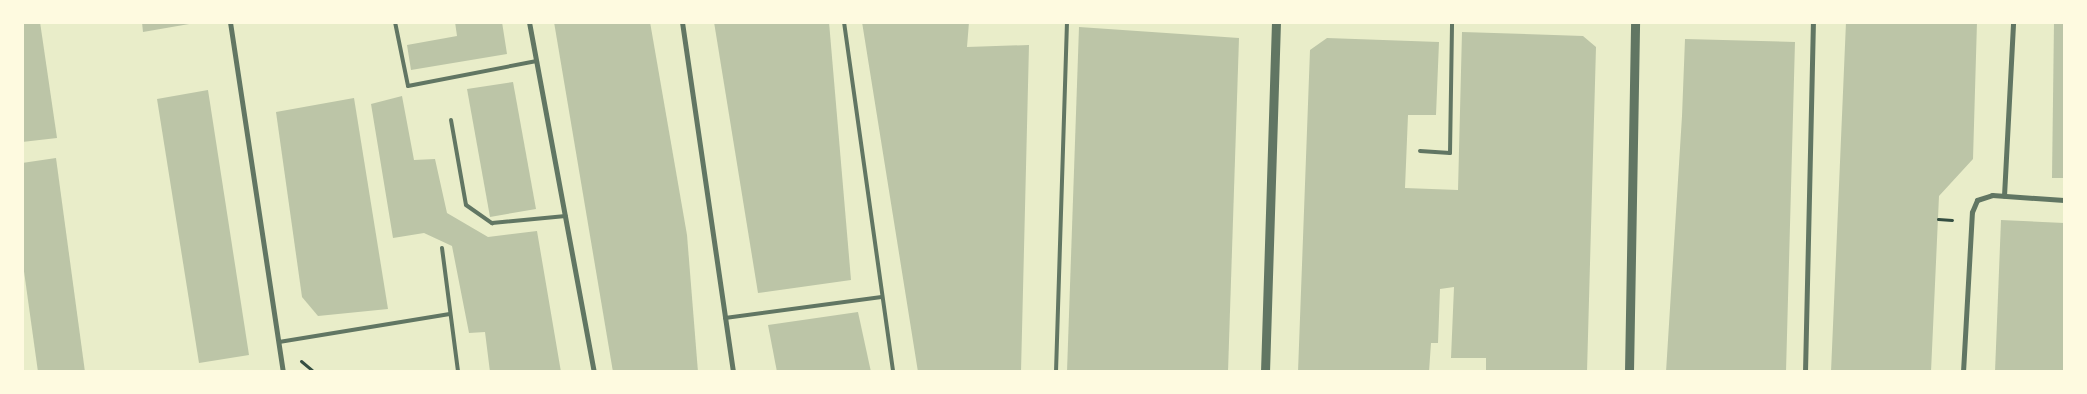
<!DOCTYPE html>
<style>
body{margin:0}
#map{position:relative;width:2087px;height:394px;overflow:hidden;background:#e9edc9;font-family:"Varela Round",sans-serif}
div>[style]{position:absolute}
.building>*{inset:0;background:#bcc5a7}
.path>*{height:3px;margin:-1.5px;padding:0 1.5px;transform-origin:1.5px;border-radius:1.5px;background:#344e41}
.service>*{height:4px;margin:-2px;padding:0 2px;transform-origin:2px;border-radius:2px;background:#617663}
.pedestrian>*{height:4.5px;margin:-2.25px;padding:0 2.25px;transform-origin:2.25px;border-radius:2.25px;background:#617663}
.minor>*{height:5px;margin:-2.5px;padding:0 2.5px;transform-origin:2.5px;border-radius:2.5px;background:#617663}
.tertiary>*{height:9px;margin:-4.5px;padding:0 4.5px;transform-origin:4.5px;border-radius:4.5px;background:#617663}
span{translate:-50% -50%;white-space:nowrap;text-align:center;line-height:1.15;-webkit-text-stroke:4.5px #fefae0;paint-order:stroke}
.frame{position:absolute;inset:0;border:24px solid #fefae0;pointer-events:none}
</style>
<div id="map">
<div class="building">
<i style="clip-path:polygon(22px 22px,40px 22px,57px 138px,22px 142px)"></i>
<i style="clip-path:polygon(142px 22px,195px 22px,195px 23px,143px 32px)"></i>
<i style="clip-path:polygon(455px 22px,502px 22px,507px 54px,411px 70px,407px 45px,457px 36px)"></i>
<i style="clip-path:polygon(554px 22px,650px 22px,687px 235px,698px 372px,613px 372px)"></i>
<i style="clip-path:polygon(714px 22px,829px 22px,851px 280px,758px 293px)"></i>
<i style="clip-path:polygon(862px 22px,969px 22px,967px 47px,1029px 45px,1021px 372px,918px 372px)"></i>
<i style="clip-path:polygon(1846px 22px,1977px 22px,1973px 159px,1939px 196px,1931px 372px,1831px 372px)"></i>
<i style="clip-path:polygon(2054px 22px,2064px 22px,2064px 178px,2052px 178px)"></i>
<i style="clip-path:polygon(1079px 27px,1239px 38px,1228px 372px,1067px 372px)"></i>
<i style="clip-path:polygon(1462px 32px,1583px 36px,1596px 47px,1587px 372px,1486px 372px,1486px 358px,1451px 358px,1454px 287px,1440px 289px,1438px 343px,1431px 343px,1429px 372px,1298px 372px,1310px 50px,1327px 38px,1439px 42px,1436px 115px,1408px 115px,1405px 188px,1458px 190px)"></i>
<i style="clip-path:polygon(1685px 39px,1795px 42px,1786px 372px,1666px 372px,1682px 116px)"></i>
<i style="clip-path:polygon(513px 82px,536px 209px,490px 217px,467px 89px)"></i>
<i style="clip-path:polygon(208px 90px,249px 355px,199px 363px,157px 99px)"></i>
<i style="clip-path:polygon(402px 96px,414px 160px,435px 159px,447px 213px,488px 237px,537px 231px,561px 372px,490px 372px,485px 332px,469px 333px,452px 246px,424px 233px,393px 238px,371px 104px)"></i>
<i style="clip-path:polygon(354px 98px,388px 309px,318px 316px,302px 297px,276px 112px)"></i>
<i style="clip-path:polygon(56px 158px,85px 372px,38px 372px,22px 257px,22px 163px)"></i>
<i style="clip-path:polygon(2001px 220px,2064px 223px,2064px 372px,1995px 372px)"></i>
<i style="clip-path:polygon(858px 312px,871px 372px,777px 372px,768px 325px)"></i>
</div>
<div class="path">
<i style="left:1938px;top:219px;width:14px;rotate:4deg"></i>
<i style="left:301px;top:361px;width:17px;rotate:40deg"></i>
</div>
<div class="service">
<i style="left:395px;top:22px;width:65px;rotate:78.5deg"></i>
<i style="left:408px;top:86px;width:131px;rotate:-11deg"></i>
<i style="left:844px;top:22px;width:353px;rotate:82deg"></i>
<i style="left:451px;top:120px;width:86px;rotate:80deg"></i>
<i style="left:466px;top:205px;width:32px;rotate:35deg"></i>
<i style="left:492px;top:223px;width:74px;rotate:-5.4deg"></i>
<i style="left:1420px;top:151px;width:30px;rotate:4deg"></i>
<i style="left:1450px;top:153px;width:131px;rotate:-89.1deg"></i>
<i style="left:442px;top:248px;width:125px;rotate:82.6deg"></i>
<i style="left:725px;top:318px;width:158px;rotate:-7.6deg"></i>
<i style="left:279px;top:342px;width:173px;rotate:-9.3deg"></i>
<i style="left:1056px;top:372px;width:350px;rotate:-88.2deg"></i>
</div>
<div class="pedestrian">
<i style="left:2004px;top:196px;width:174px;rotate:-87deg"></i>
</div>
<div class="minor">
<i style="left:230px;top:22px;width:354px;rotate:81.4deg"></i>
<i style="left:529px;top:22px;width:356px;rotate:79.5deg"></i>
<i style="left:682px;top:22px;width:354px;rotate:81.7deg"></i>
<i style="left:1805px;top:372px;width:350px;rotate:-88.7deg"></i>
<i style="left:1963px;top:372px;width:160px;rotate:-86.8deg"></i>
<i style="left:1972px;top:212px;width:13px;rotate:-67deg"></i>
<i style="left:1977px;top:200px;width:16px;rotate:-18deg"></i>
<i style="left:1992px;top:195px;width:72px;rotate:4deg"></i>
</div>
<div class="tertiary">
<i style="left:1265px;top:372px;width:350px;rotate:-88.2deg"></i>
<i style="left:1629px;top:372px;width:350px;rotate:-89deg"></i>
</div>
<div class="frame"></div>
</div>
